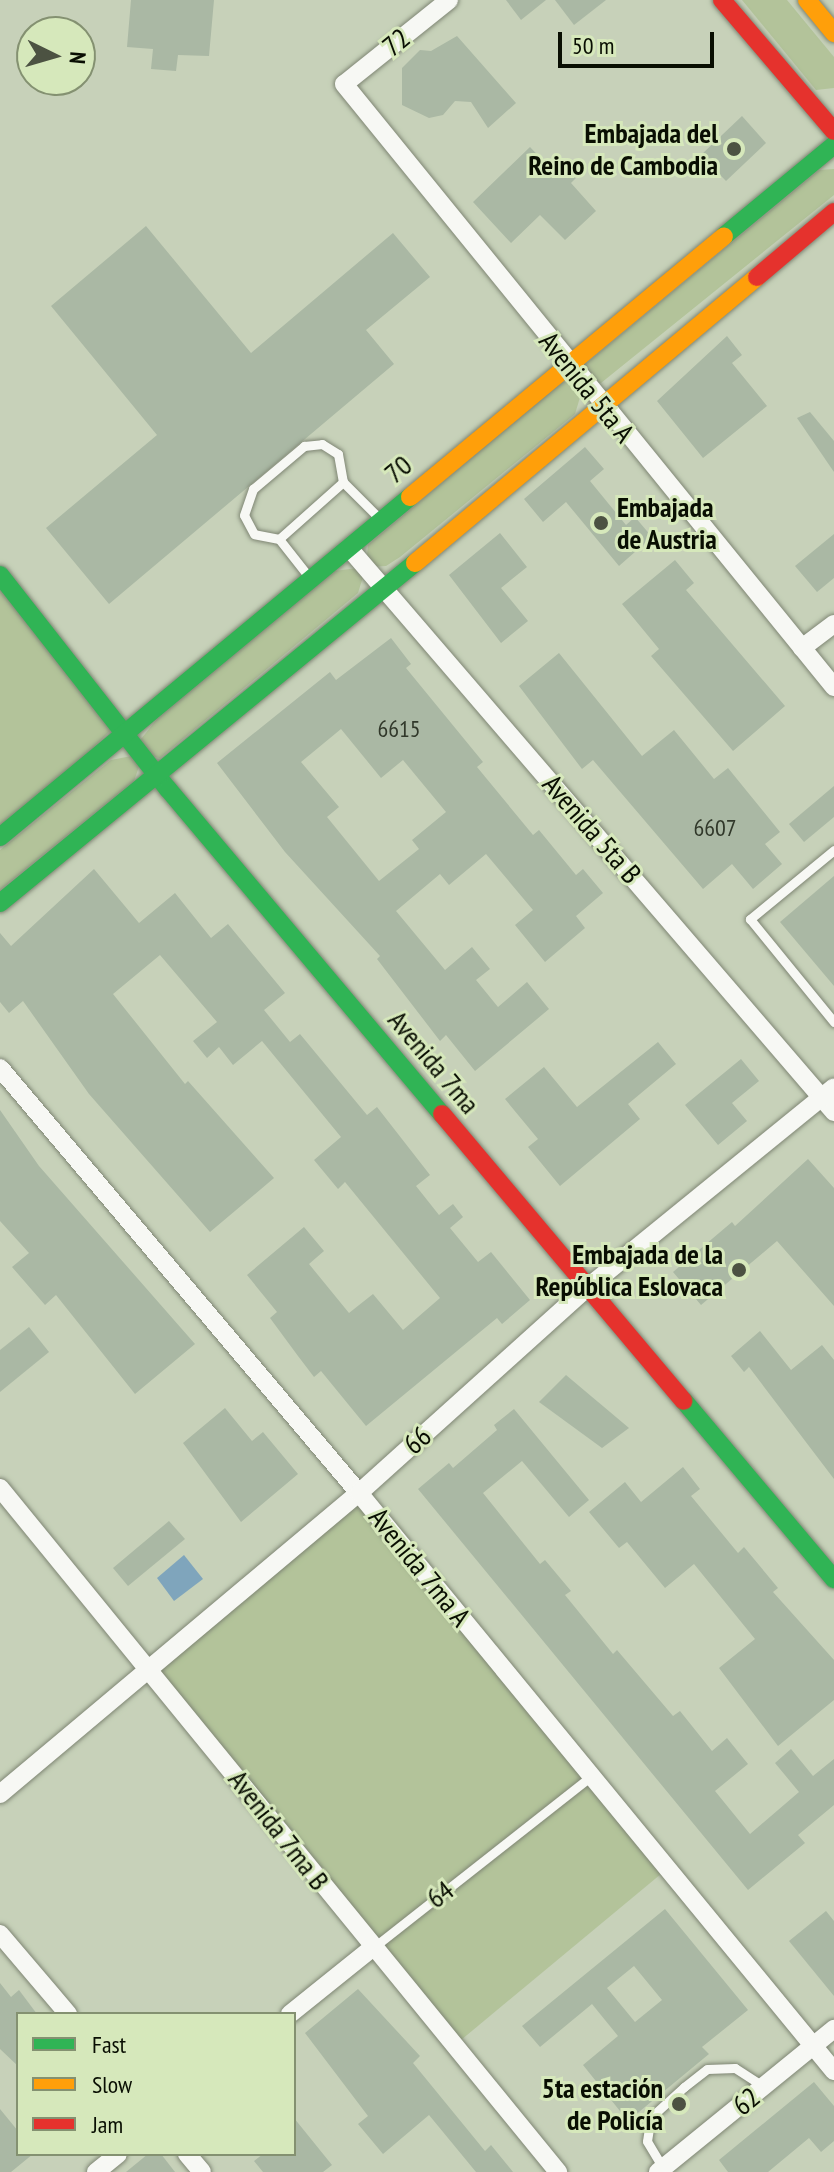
<!DOCTYPE html>
<meta charset="utf-8">
<style>
body{margin:0}
#map{position:relative;width:834px;height:2172px;overflow:hidden;background:#c7d1b9;font-family:"PT Sans Narrow",sans-serif}
div>[style]{position:absolute}
.green>*{inset:0;background:#b3c39a}
.water>*{inset:0;background:#7fa5bc}
.building>*{inset:0;background:#aab8a4}
.roads{filter:drop-shadow(0 0 2px #7f8674) drop-shadow(0 0 2px #7f8674)}
.lane>*{height:9px;margin:-4.5px;padding:0 4.5px;transform-origin:4.5px;border-radius:4.5px;background:#f7f8f4}
.street>*{height:18px;margin:-9px;padding:0 9px;transform-origin:9px;border-radius:9px;background:#f7f8f4}
.fast>*{height:18px;margin:-9px;padding:0 9px;transform-origin:9px;border-radius:9px;background:#30b455}
.slow>*{height:18px;margin:-9px;padding:0 9px;transform-origin:9px;border-radius:9px;background:#ff9f0a}
.jam>*{height:18px;margin:-9px;padding:0 9px;transform-origin:9px;border-radius:9px;background:#e5322d}
.dots>*{width:22px;height:22px;translate:-50% -50%;box-sizing:border-box;border:4px solid #d6e8bb;border-radius:50%}
span{translate:-50% -50%;white-space:nowrap;text-align:center;line-height:1.15;-webkit-text-stroke:6px #d6e8bb;paint-order:stroke}
.number-label{font-size:24px;color:#31382a}
.number-label span{-webkit-text-stroke-width:0}
.street-label{font-size:28px;color:#090e02}
.poi-label{font-size:28px;color:#090e02;font-weight:700}
.right{translate:-100% -50%;text-align:right}
.left{translate:0 -50%;text-align:left}
.legend{position:absolute;left:16px;top:2012px;width:280px;height:144px;box-sizing:border-box;background:#d6e8bb;border:2px solid #849171;margin:0;padding:10px 14px;list-style:none;font-size:24px;color:#090e02}
.legend li{display:flex;align-items:center;gap:16px;height:40px}
.legend b{width:40px;border:2px solid #849171}
.north{position:absolute;left:16px;top:16px;width:80px;height:80px;box-sizing:border-box;background:#d6e8bb;border:2px solid #849171;border-radius:50%;rotate:95deg;font-size:22px;font-weight:700;line-height:32px;text-align:center;color:#090e02}
.north::after{content:'';display:block;margin:auto;width:28px;height:36px;background:#4c5242;clip-path:polygon(50% 0,100% 100%,50% 72%,0 100%)}
.scale{position:absolute;left:558px;top:32px;width:156px;height:36px;box-sizing:border-box;border:4px solid #090e02;border-top:0;padding-left:10px;font-size:24px;line-height:28px;white-space:nowrap;color:#090e02;-webkit-text-stroke:6px #d6e8bb;paint-order:stroke}
</style>
<div id="map">
<div class="green">
<i style="clip-path:polygon(742px 0,787px 0,834px 57px,834px 88px,816px 90px)"></i>
<i style="clip-path:polygon(834px 169px,834px 195px,601px 383px,584px 384px,575px 414px,400px 557px,386px 566px,366px 567px,358px 593px,160px 758px,143px 755px,134px 781px,0 890px,0 850px,111px 760px,142px 754px,141px 739px,157px 719px,334px 571px,366px 567px,368px 545px,561px 382px,584px 383px,582px 367px,819px 170px)"></i>
<i style="clip-path:polygon(0 575px,119px 722px,0 841px)"></i>
<i style="clip-path:polygon(359px 1493px,667px 1869px,455px 2045px,149px 1667px)"></i>
</div>
<div class="water">
<i style="clip-path:polygon(184px 1555px,203px 1579px,174px 1601px,157px 1578px)"></i>
</div>
<div class="building">
<i style="clip-path:polygon(131px 0,214px 0,209px 56px,178px 55px,176px 71px,151px 69px,153px 49px,127px 47px)"></i>
<i style="clip-path:polygon(506px 0,546px 0,521px 20px)"></i>
<i style="clip-path:polygon(555px 0,606px 0,574px 25px)"></i>
<i style="clip-path:polygon(457px 36px,516px 103px,488px 128px,471px 102px,455px 101px,443px 115px,429px 118px,402px 105px,402px 68px,420px 50px,431px 51px)"></i>
<i style="clip-path:polygon(742px 116px,766px 143px,726px 181px,701px 155px)"></i>
<i style="clip-path:polygon(530px 147px,549px 167px,564px 159px,579px 175px,571px 183px,596px 211px,565px 240px,540px 215px,511px 243px,473px 202px)"></i>
<i style="clip-path:polygon(146px 226px,251px 353px,393px 233px,430px 277px,366px 330px,394px 364px,109px 604px,46px 528px,157px 435px,51px 306px)"></i>
<i style="clip-path:polygon(727px 336px,742px 355px,732px 363px,767px 406px,703px 458px,657px 401px)"></i>
<i style="clip-path:polygon(810px 412px,834px 441px,834px 472px,797px 418px)"></i>
<i style="clip-path:polygon(585px 447px,604px 469px,590px 481px,626px 525px,635px 517px,652px 537px,619px 566px,566px 502px,543px 522px,524px 499px)"></i>
<i style="clip-path:polygon(500px 533px,527px 567px,501px 588px,528px 621px,501px 643px,449px 575px)"></i>
<i style="clip-path:polygon(834px 534px,834px 578px,817px 592px,795px 566px)"></i>
<i style="clip-path:polygon(675px 560px,694px 583px,686px 590px,785px 706px,733px 751px,651px 656px,659px 649px,622px 604px)"></i>
<i style="clip-path:polygon(evenodd,391px 638px,411px 664px,406px 668px,483px 762px,477px 767px,533px 835px,539px 830px,576px 875px,583px 869px,603px 893px,576px 916px,585px 928px,545px 962px,515px 925px,533px 910px,486px 854px,449px 885px,440px 874px,396px 911px,445px 970px,472px 947px,490px 969px,476px 980px,498px 1007px,527px 982px,549px 1009px,475px 1071px,446px 1035px,440px 1041px,377px 959px,380px 956px,285px 852px,217px 763px,330px 672px,336px 680px,391px 638px,341px 729px,381px 778px,403px 760px,446px 812px,412px 840px,419px 849px,379px 881px,327px 817px,339px 807px,301px 762px,341px 729px)"></i>
<i style="clip-path:polygon(559px 653px,642px 756px,674px 730px,714px 779px,728px 768px,780px 832px,765px 844px,782px 864px,753px 889px,732px 864px,703px 889px,593px 760px,582px 769px,519px 686px)"></i>
<i style="clip-path:polygon(834px 786px,834px 817px,804px 842px,789px 824px)"></i>
<i style="clip-path:polygon(94px 869px,139px 923px,175px 893px,211px 938px,228px 924px,285px 993px,264px 1010px,290px 1042px,300px 1034px,367px 1115px,377px 1107px,430px 1175px,416px 1186px,439px 1215px,453px 1204px,463px 1217px,450px 1228px,478px 1262px,491px 1252px,530px 1300px,502px 1324px,497px 1318px,366px 1426px,321px 1371px,314px 1377px,298px 1356px,270px 1318px,277px 1312px,247px 1275px,304px 1227px,324px 1251px,309px 1264px,349px 1313px,373px 1294px,403px 1330px,440px 1298px,345px 1182px,338px 1189px,314px 1160px,341px 1137px,262px 1041px,233px 1065px,219px 1047px,207px 1058px,193px 1041px,217px 1022px,160px 955px,113px 994px,185px 1084px,188px 1081px,274px 1178px,210px 1232px,89px 1094px,23px 1001px,9px 1013px,0 1002px,0 933px,11px 946px)"></i>
<i style="clip-path:polygon(834px 876px,834px 986px,780px 922px)"></i>
<i style="clip-path:polygon(658px 1042px,676px 1064px,628px 1104px,640px 1119px,560px 1186px,528px 1147px,538px 1139px,505px 1099px,544px 1067px,577px 1107px)"></i>
<i style="clip-path:polygon(741px 1059px,759px 1081px,732px 1103px,747px 1121px,718px 1145px,685px 1105px)"></i>
<i style="clip-path:polygon(0 1110px,39px 1166px,195px 1344px,135px 1394px,56px 1295px,45px 1305px,12px 1267px,29px 1253px,0 1221px)"></i>
<i style="clip-path:polygon(808px 1159px,834px 1188px,834px 1306px,777px 1241px,701px 1305px,673px 1272px,732px 1222px,735px 1226px)"></i>
<i style="clip-path:polygon(29px 1327px,49px 1352px,0 1392px,0 1350px)"></i>
<i style="clip-path:polygon(760px 1331px,791px 1370px,822px 1345px,834px 1360px,834px 1479px,749px 1367px,744px 1372px,731px 1356px)"></i>
<i style="clip-path:polygon(566px 1375px,629px 1428px,602px 1448px,539px 1402px)"></i>
<i style="clip-path:polygon(225px 1408px,252px 1441px,263px 1432px,298px 1474px,241px 1522px,183px 1443px)"></i>
<i style="clip-path:polygon(514px 1409px,589px 1500px,569px 1517px,522px 1461px,483px 1493px,540px 1564px,545px 1560px,571px 1591px,565px 1595px,613px 1654px,617px 1650px,673px 1716px,680px 1711px,712px 1751px,727px 1738px,748px 1764px,715px 1791px,750px 1834px,799px 1792px,775px 1763px,791px 1749px,813px 1776px,834px 1759px,834px 1805px,798px 1835px,805px 1843px,748px 1890px,418px 1489px,449px 1463px,453px 1468px,497px 1430px,494px 1425px)"></i>
<i style="clip-path:polygon(683px 1467px,700px 1489px,691px 1496px,738px 1553px,744px 1547px,778px 1588px,773px 1592px,834px 1660px,834px 1700px,778px 1746px,719px 1668px,755px 1639px,694px 1564px,665px 1588px,627px 1542px,619px 1548px,589px 1512px,625px 1482px,641px 1502px)"></i>
<i style="clip-path:polygon(169px 1521px,185px 1539px,128px 1586px,113px 1568px)"></i>
<i style="clip-path:polygon(evenodd,665px 1909px,748px 2010px,702px 2047px,709px 2054px,628px 2121px,583px 2065px,618px 2036px,592px 2004px,540px 2047px,522px 2026px,665px 1909px,634px 1966px,662px 2000px,635px 2022px,607px 1988px,634px 1966px)"></i>
<i style="clip-path:polygon(826px 1911px,834px 1921px,834px 1996px,789px 1941px)"></i>
<i style="clip-path:polygon(0 1983px,11px 1997px,19px 1990px,37px 2014px,18px 2014px,18px 2066px,0 2049px)"></i>
<i style="clip-path:polygon(358px 1989px,420px 2056px,413px 2063px,485px 2151px,491px 2145px,513px 2172px,476px 2172px,429px 2115px,383px 2154px,358px 2124px,368px 2116px,305px 2033px)"></i>
<i style="clip-path:polygon(814px 2082px,834px 2106px,834px 2141px,821px 2152px,809px 2138px,768px 2172px,728px 2172px,719px 2160px)"></i>
<i style="clip-path:polygon(0 2109px,18px 2131px,18px 2154px,33px 2154px,11px 2172px,0 2172px)"></i>
<i style="clip-path:polygon(294px 2118px,332px 2165px,323px 2172px,263px 2172px,254px 2161px,263px 2154px,294px 2154px)"></i>
<i style="clip-path:polygon(148px 2154px,161px 2154px,175px 2172px,126px 2172px)"></i>
</div>
<div class="roads">
<div class="lane">
<i style="left:279px;top:539px;width:86px;rotate:-41.7deg"></i>
<i style="left:309px;top:577px;width:48px;rotate:-128.3deg"></i>
<i style="left:279px;top:539px;width:25px;rotate:-169deg"></i>
<i style="left:254px;top:534px;width:21px;rotate:-118deg"></i>
<i style="left:244px;top:515px;width:28px;rotate:-71deg"></i>
<i style="left:253px;top:489px;width:67px;rotate:-40.1deg"></i>
<i style="left:304px;top:446px;width:18px;rotate:-6deg"></i>
<i style="left:322px;top:444px;width:19px;rotate:32deg"></i>
<i style="left:338px;top:454px;width:28px;rotate:80deg"></i>
<i style="left:343px;top:482px;width:54px;rotate:45deg"></i>
<i style="left:834px;top:850px;width:109px;rotate:140.6deg"></i>
<i style="left:750px;top:919px;width:133px;rotate:50.8deg"></i>
<i style="left:374px;top:1947px;width:276px;rotate:-38.2deg"></i>
<i style="left:663px;top:2168px;width:31px;rotate:-121deg"></i>
<i style="left:647px;top:2141px;width:24px;rotate:-81deg"></i>
<i style="left:651px;top:2117px;width:45px;rotate:-42.3deg"></i>
<i style="left:684px;top:2087px;width:29px;rotate:-38deg"></i>
<i style="left:707px;top:2069px;width:28px;rotate:-2deg"></i>
<i style="left:735px;top:2068px;width:35px;rotate:33deg"></i>
</div>
<div class="street">
<i style="left:449px;top:0;width:134px;rotate:141.3deg"></i>
<i style="left:344px;top:84px;width:777px;rotate:50.9deg"></i>
<i style="left:349px;top:548px;width:744px;rotate:49.31deg"></i>
<i style="left:802px;top:648px;width:40px;rotate:-37deg"></i>
<i style="left:0;top:1068px;width:556px;rotate:49.81deg"></i>
<i style="left:359px;top:1493px;width:748px;rotate:50.59deg"></i>
<i style="left:0;top:1488px;width:883px;rotate:50.79deg"></i>
<i style="left:0;top:1794px;width:468px;rotate:-40deg"></i>
<i style="left:359px;top:1493px;width:307px;rotate:-42deg"></i>
<i style="left:587px;top:1288px;width:318px;rotate:-39.1deg"></i>
<i style="left:0;top:1934px;width:105px;rotate:49.6deg"></i>
<i style="left:290px;top:2014px;width:105px;rotate:-38.8deg"></i>
<i style="left:187px;top:2154px;width:23px;rotate:50deg"></i>
<i style="left:96px;top:2172px;width:28px;rotate:-39deg"></i>
<i style="left:658px;top:2172px;width:227px;rotate:-39.1deg"></i>
</div>
<div class="fast">
<i style="left:724px;top:236px;width:143px;rotate:-39.6deg"></i>
<i style="left:0;top:575px;width:272px;rotate:51.9deg"></i>
<i style="left:168px;top:789px;width:425px;rotate:49.9deg"></i>
<i style="left:0;top:837px;width:533px;rotate:-39.67deg"></i>
<i style="left:0;top:903px;width:536px;rotate:-39.33deg"></i>
<i style="left:684px;top:1401px;width:233px;rotate:49.9deg"></i>
</div>
<div class="slow">
<i style="left:807px;top:0;width:43px;rotate:50.7deg"></i>
<i style="left:410px;top:497px;width:408px;rotate:-39.7deg"></i>
<i style="left:415px;top:563px;width:446px;rotate:-39.9deg"></i>
</div>
<div class="jam">
<i style="left:722px;top:0;width:172px;rotate:49.5deg"></i>
<i style="left:757px;top:277px;width:101px;rotate:-40.2deg"></i>
<i style="left:442px;top:1114px;width:375px;rotate:49.9deg"></i>
</div>
</div>
<div class="dots">
<i style="left:734px;top:149px;background:#4c5242"></i>
<i style="left:601px;top:523px;background:#4c5242"></i>
<i style="left:739px;top:1270px;background:#4c5242"></i>
<i style="left:679px;top:2104px;background:#4c5242"></i>
</div>
<div class="number-label">
<span style="left:399px;top:729px">6615</span>
<span style="left:715px;top:828px">6607</span>
</div>
<div class="street-label">
<span style="left:396px;top:42px;rotate:-39deg">72</span>
<span style="left:587px;top:387px;rotate:51deg">Avenida 5ta A</span>
<span style="left:398px;top:469px;rotate:-40deg">70</span>
<span style="left:592px;top:829px;rotate:49deg">Avenida 5ta B</span>
<span style="left:434px;top:1062px;rotate:50deg">Avenida 7ma</span>
<span style="left:417px;top:1440px;rotate:-42deg">66</span>
<span style="left:420px;top:1567px;rotate:51deg">Avenida 7ma A</span>
<span style="left:279px;top:1830px;rotate:52deg">Avenida 7ma B</span>
<span style="left:440px;top:1894px;rotate:-38deg">64</span>
<span style="left:746px;top:2101px;rotate:-39deg">62</span>
</div>
<div class="poi-label">
<span class="right" style="left:718px;top:149px">Embajada del<br>Reino de Cambodia</span>
<span class="left" style="left:617px;top:523px">Embajada<br>de Austria</span>
<span class="right" style="left:723px;top:1270px">Embajada de la<br>República Eslovaca</span>
<span class="right" style="left:663px;top:2104px">5ta estación<br>de Policía</span>
</div>
<ul class="legend">
<li><b style="height:10px;background:#30b455"></b>Fast</li>
<li><b style="height:10px;background:#ff9f0a"></b>Slow</li>
<li><b style="height:10px;background:#e5322d"></b>Jam</li>
</ul>
<div class="north">N</div>
<div class="scale">50 m</div>
</div>
